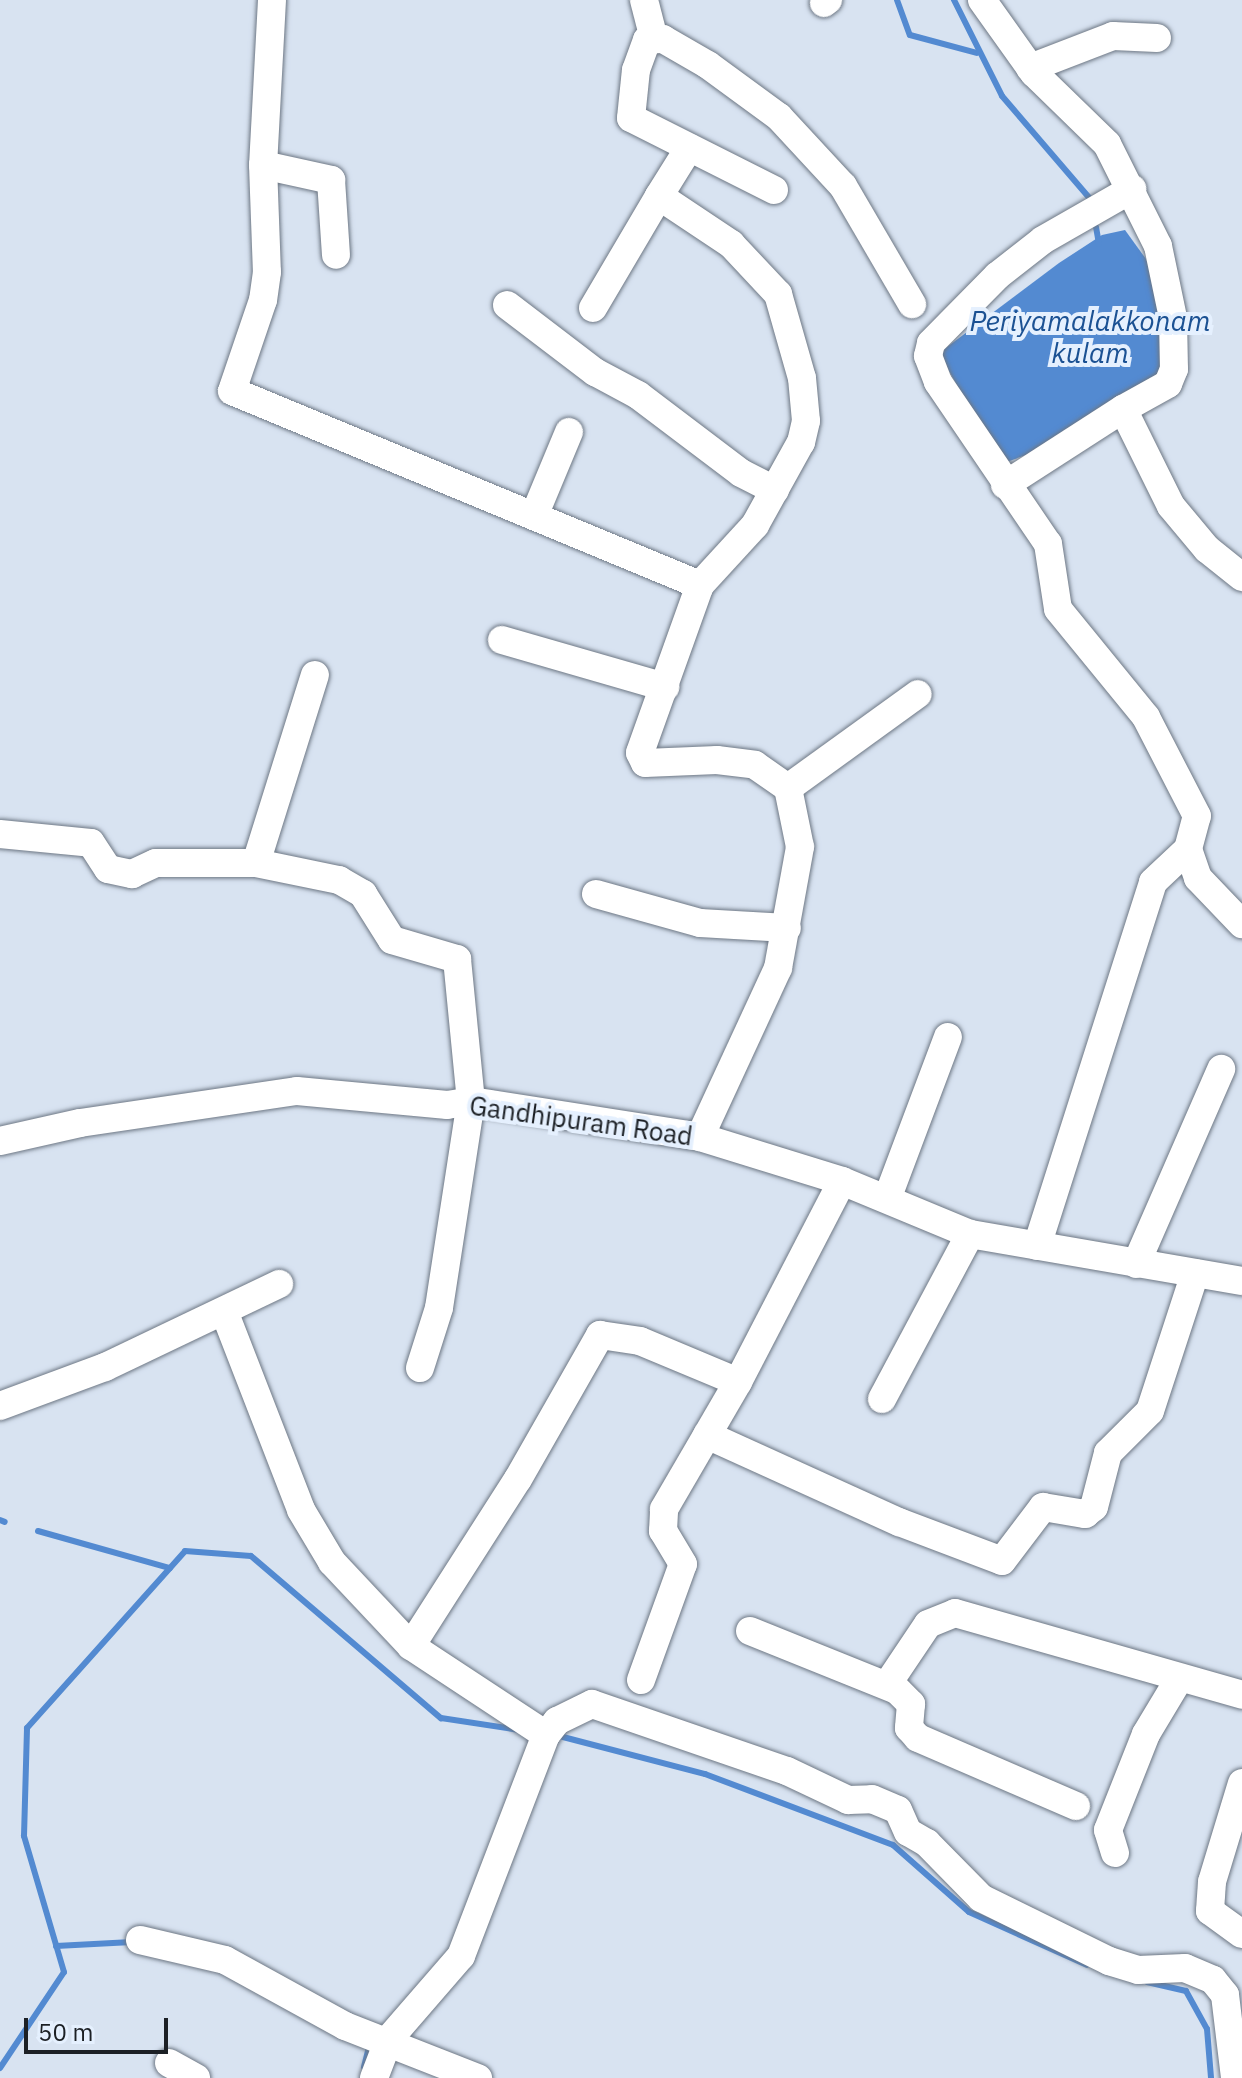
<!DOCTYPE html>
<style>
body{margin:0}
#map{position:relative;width:1242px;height:2078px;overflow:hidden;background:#d8e3f1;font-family:"IBM Plex Sans",sans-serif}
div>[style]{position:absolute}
.water>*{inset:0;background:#538ad1}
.stream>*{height:6px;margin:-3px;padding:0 3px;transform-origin:3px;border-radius:3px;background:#538ad1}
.roads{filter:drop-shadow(0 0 2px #6d7784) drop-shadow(0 0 2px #6d7784)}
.minor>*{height:28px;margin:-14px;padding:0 14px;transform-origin:14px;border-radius:14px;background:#fff}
span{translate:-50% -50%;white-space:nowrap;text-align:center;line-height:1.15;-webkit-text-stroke:8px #e5f0fe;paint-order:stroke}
.street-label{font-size:26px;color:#1c2025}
.water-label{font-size:28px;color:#1b5193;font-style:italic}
.scale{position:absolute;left:24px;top:2018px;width:144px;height:36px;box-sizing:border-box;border:4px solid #1c2025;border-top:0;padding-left:10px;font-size:24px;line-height:28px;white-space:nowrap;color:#1c2025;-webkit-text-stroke:6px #e5f0fe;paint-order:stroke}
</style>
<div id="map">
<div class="water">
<i style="clip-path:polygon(1125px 230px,1146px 259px,1159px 297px,1167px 379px,1040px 450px,1001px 464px,939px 353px,1059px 263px,1102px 235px)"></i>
</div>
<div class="stream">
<i style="left:897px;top:0;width:37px;rotate:70deg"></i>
<i style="left:910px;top:35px;width:69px;rotate:15deg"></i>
<i style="left:954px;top:0;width:107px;rotate:63.4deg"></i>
<i style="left:1002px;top:96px;width:137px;rotate:49.4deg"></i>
<i style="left:1096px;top:227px;width:17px;rotate:80deg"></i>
<i style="left:0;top:1520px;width:5px;rotate:22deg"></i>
<i style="left:38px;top:1531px;width:137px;rotate:15.7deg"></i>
<i style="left:563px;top:1737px;width:147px;rotate:14.6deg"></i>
<i style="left:705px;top:1774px;width:201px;rotate:20.7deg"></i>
<i style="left:893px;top:1845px;width:101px;rotate:41.4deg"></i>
<i style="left:969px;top:1912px;width:129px;rotate:24.2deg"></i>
<i style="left:56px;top:1946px;width:76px;rotate:-3deg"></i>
<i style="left:1147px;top:1982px;width:40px;rotate:13deg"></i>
<i style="left:1186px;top:1991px;width:43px;rotate:61.1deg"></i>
<i style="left:1207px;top:2029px;width:49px;rotate:85.3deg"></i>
<i style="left:364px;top:2067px;width:25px;rotate:-76deg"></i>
<i style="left:0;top:2068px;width:115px;rotate:-56.3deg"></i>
<i style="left:64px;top:1972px;width:142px;rotate:-106.4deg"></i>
<i style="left:24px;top:1836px;width:108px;rotate:-88.4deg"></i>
<i style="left:27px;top:1728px;width:237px;rotate:-48.2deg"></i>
<i style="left:185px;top:1551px;width:66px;rotate:4.3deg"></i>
<i style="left:251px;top:1556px;width:250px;rotate:40.5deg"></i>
<i style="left:441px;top:1718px;width:79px;rotate:8.7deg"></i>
</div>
<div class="roads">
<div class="minor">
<i style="left:272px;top:0;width:165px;rotate:93.1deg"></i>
<i style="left:263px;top:165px;width:107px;rotate:87.9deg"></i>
<i style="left:267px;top:272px;width:28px;rotate:98deg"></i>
<i style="left:263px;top:300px;width:96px;rotate:108.8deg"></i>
<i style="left:232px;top:391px;width:507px;rotate:22.52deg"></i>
<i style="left:700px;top:585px;width:178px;rotate:109.7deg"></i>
<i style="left:640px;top:753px;width:11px;rotate:63deg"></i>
<i style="left:645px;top:763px;width:72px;rotate:-2.4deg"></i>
<i style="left:717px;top:760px;width:38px;rotate:7deg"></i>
<i style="left:755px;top:765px;width:40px;rotate:34.9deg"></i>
<i style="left:788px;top:788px;width:60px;rotate:78.5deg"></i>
<i style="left:800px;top:847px;width:123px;rotate:100.3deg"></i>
<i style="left:778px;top:968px;width:186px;rotate:114.8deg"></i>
<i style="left:644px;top:0;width:40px;rotate:75.6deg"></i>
<i style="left:982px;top:0;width:90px;rotate:54.5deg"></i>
<i style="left:1034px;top:73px;width:102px;rotate:44.2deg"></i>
<i style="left:1107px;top:144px;width:114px;rotate:63.4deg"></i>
<i style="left:1158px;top:246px;width:74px;rotate:78.2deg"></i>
<i style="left:1173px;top:318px;width:51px;rotate:88.9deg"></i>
<i style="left:1174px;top:369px;width:16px;rotate:112deg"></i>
<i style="left:1168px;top:384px;width:51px;rotate:150.9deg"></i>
<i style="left:1123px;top:409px;width:108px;rotate:63.7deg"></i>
<i style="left:1171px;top:506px;width:56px;rotate:50.1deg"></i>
<i style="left:1207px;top:549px;width:45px;rotate:38.7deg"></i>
<i style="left:824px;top:3px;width:5px;rotate:-37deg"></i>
<i style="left:1030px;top:68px;width:89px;rotate:-21.1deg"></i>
<i style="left:1113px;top:36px;width:44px;rotate:2.6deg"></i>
<i style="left:263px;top:165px;width:70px;rotate:12.4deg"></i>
<i style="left:331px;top:180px;width:75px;rotate:86.2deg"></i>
<i style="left:774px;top:190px;width:160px;rotate:-153.3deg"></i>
<i style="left:631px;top:118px;width:48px;rotate:-84.1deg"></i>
<i style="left:636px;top:70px;width:32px;rotate:-70deg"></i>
<i style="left:647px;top:40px;width:16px;rotate:-4deg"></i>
<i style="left:663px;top:39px;width:52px;rotate:30deg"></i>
<i style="left:708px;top:65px;width:88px;rotate:36.2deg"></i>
<i style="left:779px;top:117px;width:94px;rotate:47.2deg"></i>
<i style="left:843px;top:186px;width:137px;rotate:59.7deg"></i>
<i style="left:659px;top:196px;width:57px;rotate:-58deg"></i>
<i style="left:507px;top:305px;width:111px;rotate:37.3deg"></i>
<i style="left:595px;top:372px;width:49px;rotate:28.1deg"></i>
<i style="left:638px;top:395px;width:129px;rotate:37.1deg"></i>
<i style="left:741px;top:473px;width:38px;rotate:27deg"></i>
<i style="left:593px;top:308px;width:130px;rotate:-59.5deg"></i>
<i style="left:659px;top:196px;width:87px;rotate:33.7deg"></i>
<i style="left:731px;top:244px;width:69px;rotate:46.8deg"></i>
<i style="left:778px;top:294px;width:87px;rotate:74.1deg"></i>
<i style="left:802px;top:378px;width:43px;rotate:84.7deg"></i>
<i style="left:806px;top:421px;width:22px;rotate:103deg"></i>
<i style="left:801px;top:442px;width:95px;rotate:119deg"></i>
<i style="left:755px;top:525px;width:81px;rotate:132.5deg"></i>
<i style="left:1005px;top:485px;width:140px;rotate:-32.8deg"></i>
<i style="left:534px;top:516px;width:91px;rotate:-67.4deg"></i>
<i style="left:502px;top:640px;width:170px;rotate:16.1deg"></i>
<i style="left:788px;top:788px;width:160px;rotate:-35.9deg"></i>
<i style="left:0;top:834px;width:91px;rotate:5.6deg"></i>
<i style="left:91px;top:843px;width:31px;rotate:57deg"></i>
<i style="left:108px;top:869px;width:25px;rotate:12deg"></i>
<i style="left:132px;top:874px;width:26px;rotate:-25deg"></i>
<i style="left:156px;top:863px;width:100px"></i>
<i style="left:256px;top:863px;width:197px;rotate:-72.6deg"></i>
<i style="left:1188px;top:849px;width:31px;rotate:71deg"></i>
<i style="left:1198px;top:878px;width:64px;rotate:46.3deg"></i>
<i style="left:256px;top:863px;width:85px;rotate:11.6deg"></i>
<i style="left:339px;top:880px;width:28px;rotate:30deg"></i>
<i style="left:363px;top:894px;width:54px;rotate:57.8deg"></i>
<i style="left:392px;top:940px;width:68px;rotate:16.3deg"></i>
<i style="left:457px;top:959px;width:143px;rotate:84.4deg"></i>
<i style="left:471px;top:1101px;width:209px;rotate:98.8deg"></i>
<i style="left:439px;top:1308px;width:63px;rotate:107.6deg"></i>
<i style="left:596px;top:894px;width:108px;rotate:15.6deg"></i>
<i style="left:700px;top:923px;width:87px;rotate:3.3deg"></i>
<i style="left:0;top:1141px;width:82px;rotate:-12.7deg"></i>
<i style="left:80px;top:1123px;width:219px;rotate:-8.4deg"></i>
<i style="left:297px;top:1091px;width:151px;rotate:5.3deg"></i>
<i style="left:447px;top:1105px;width:24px;rotate:-9deg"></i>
<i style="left:471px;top:1101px;width:232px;rotate:8.9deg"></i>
<i style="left:700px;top:1137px;width:149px;rotate:17.2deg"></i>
<i style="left:842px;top:1181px;width:139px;rotate:22.5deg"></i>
<i style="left:970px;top:1234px;width:276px;rotate:9.8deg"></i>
<i style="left:887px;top:1199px;width:173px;rotate:-69.4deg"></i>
<i style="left:1037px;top:1246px;width:382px;rotate:-72.3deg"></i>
<i style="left:1153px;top:882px;width:48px;rotate:-43.3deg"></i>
<i style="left:1188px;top:849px;width:34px;rotate:-75deg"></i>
<i style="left:1197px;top:816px;width:111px;rotate:-117.3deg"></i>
<i style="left:1146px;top:717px;width:139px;rotate:-129.2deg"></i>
<i style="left:1058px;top:609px;width:66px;rotate:-98.7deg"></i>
<i style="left:1048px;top:544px;width:196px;rotate:-124.2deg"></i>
<i style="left:938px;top:382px;width:28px;rotate:-111deg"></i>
<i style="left:928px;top:356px;width:13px;rotate:-77deg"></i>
<i style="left:931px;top:343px;width:94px;rotate:-45.4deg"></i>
<i style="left:997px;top:276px;width:58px;rotate:-38deg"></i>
<i style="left:1043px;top:240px;width:103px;rotate:-29.8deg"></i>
<i style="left:1136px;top:1264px;width:213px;rotate:-66.4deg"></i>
<i style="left:224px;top:1311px;width:213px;rotate:68.8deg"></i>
<i style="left:301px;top:1510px;width:61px;rotate:59.2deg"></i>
<i style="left:332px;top:1562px;width:115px;rotate:46.8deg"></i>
<i style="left:882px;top:1399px;width:187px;rotate:-61.9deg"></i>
<i style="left:0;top:1406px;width:112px;rotate:-20.4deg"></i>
<i style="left:105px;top:1367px;width:193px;rotate:-25.5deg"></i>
<i style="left:707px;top:1435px;width:211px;rotate:24.4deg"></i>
<i style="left:899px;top:1522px;width:110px;rotate:20.7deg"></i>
<i style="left:1002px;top:1561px;width:68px;rotate:-52.8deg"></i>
<i style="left:1043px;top:1507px;width:43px;rotate:9.5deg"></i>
<i style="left:1085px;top:1514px;width:11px;rotate:-38deg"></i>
<i style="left:1094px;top:1507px;width:56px;rotate:-75.5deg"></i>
<i style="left:1108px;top:1453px;width:59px;rotate:-45deg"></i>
<i style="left:1150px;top:1411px;width:145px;rotate:-71.9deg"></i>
<i style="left:750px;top:1631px;width:158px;rotate:21.9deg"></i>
<i style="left:897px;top:1690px;width:20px;rotate:45deg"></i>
<i style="left:911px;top:1704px;width:24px;rotate:95deg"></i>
<i style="left:909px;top:1728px;width:13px;rotate:48deg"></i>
<i style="left:918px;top:1738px;width:172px;rotate:23.3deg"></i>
<i style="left:641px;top:1680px;width:123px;rotate:-70.1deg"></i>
<i style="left:683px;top:1564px;width:39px;rotate:-121deg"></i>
<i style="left:663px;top:1531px;width:22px;rotate:-87deg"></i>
<i style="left:664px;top:1509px;width:147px;rotate:-59.8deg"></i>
<i style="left:887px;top:1685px;width:73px;rotate:-56.1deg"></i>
<i style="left:928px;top:1624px;width:29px;rotate:-22deg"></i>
<i style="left:955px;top:1613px;width:298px;rotate:15.9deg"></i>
<i style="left:546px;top:1735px;width:18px;rotate:-52deg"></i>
<i style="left:557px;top:1721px;width:39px;rotate:-26deg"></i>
<i style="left:592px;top:1704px;width:206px;rotate:19deg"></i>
<i style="left:787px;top:1771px;width:68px;rotate:25.4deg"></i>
<i style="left:848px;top:1800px;width:24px;rotate:-2deg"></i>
<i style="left:872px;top:1799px;width:28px;rotate:23deg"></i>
<i style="left:898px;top:1810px;width:24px;rotate:66deg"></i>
<i style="left:908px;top:1832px;width:22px;rotate:30deg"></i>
<i style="left:927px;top:1843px;width:77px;rotate:45.5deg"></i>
<i style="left:981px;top:1898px;width:143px;rotate:26.2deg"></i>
<i style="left:1109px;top:1961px;width:30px;rotate:17deg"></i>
<i style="left:1138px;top:1970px;width:47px;rotate:-2.4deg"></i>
<i style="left:1185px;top:1968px;width:30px;rotate:23deg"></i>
<i style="left:1213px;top:1980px;width:19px;rotate:51deg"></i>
<i style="left:1225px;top:1995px;width:84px;rotate:83.1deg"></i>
<i style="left:1242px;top:1783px;width:103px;rotate:106.9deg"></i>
<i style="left:1212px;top:1882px;width:29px;rotate:94deg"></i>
<i style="left:1210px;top:1911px;width:39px;rotate:36deg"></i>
<i style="left:1115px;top:1853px;width:24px;rotate:-107deg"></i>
<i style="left:1108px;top:1830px;width:103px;rotate:-68.4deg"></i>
<i style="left:1146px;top:1734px;width:64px;rotate:-59deg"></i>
<i style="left:140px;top:1940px;width:87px;rotate:13.2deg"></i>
<i style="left:225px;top:1960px;width:137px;rotate:28.8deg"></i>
<i style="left:345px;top:2026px;width:143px;rotate:21.4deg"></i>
<i style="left:169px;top:2063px;width:31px;rotate:29deg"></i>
<i style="left:374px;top:2078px;width:42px;rotate:-69deg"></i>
<i style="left:389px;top:2039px;width:110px;rotate:-49.1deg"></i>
<i style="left:461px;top:1956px;width:237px;rotate:-69deg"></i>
<i style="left:546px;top:1735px;width:162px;rotate:-146.6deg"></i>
<i style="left:411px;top:1646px;width:198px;rotate:-57.4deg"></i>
<i style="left:518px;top:1479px;width:166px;rotate:-60.3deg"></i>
<i style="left:600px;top:1335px;width:40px;rotate:8.5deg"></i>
<i style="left:640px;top:1341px;width:106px;rotate:22.7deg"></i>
<i style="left:738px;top:1382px;width:226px;rotate:-62.6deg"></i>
</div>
</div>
<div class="street-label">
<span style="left:581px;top:1121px;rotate:8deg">Gandhipuram Road</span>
</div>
<div class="water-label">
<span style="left:1090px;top:337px">Periyamalakkonam<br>kulam</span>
</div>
<div class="scale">50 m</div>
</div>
